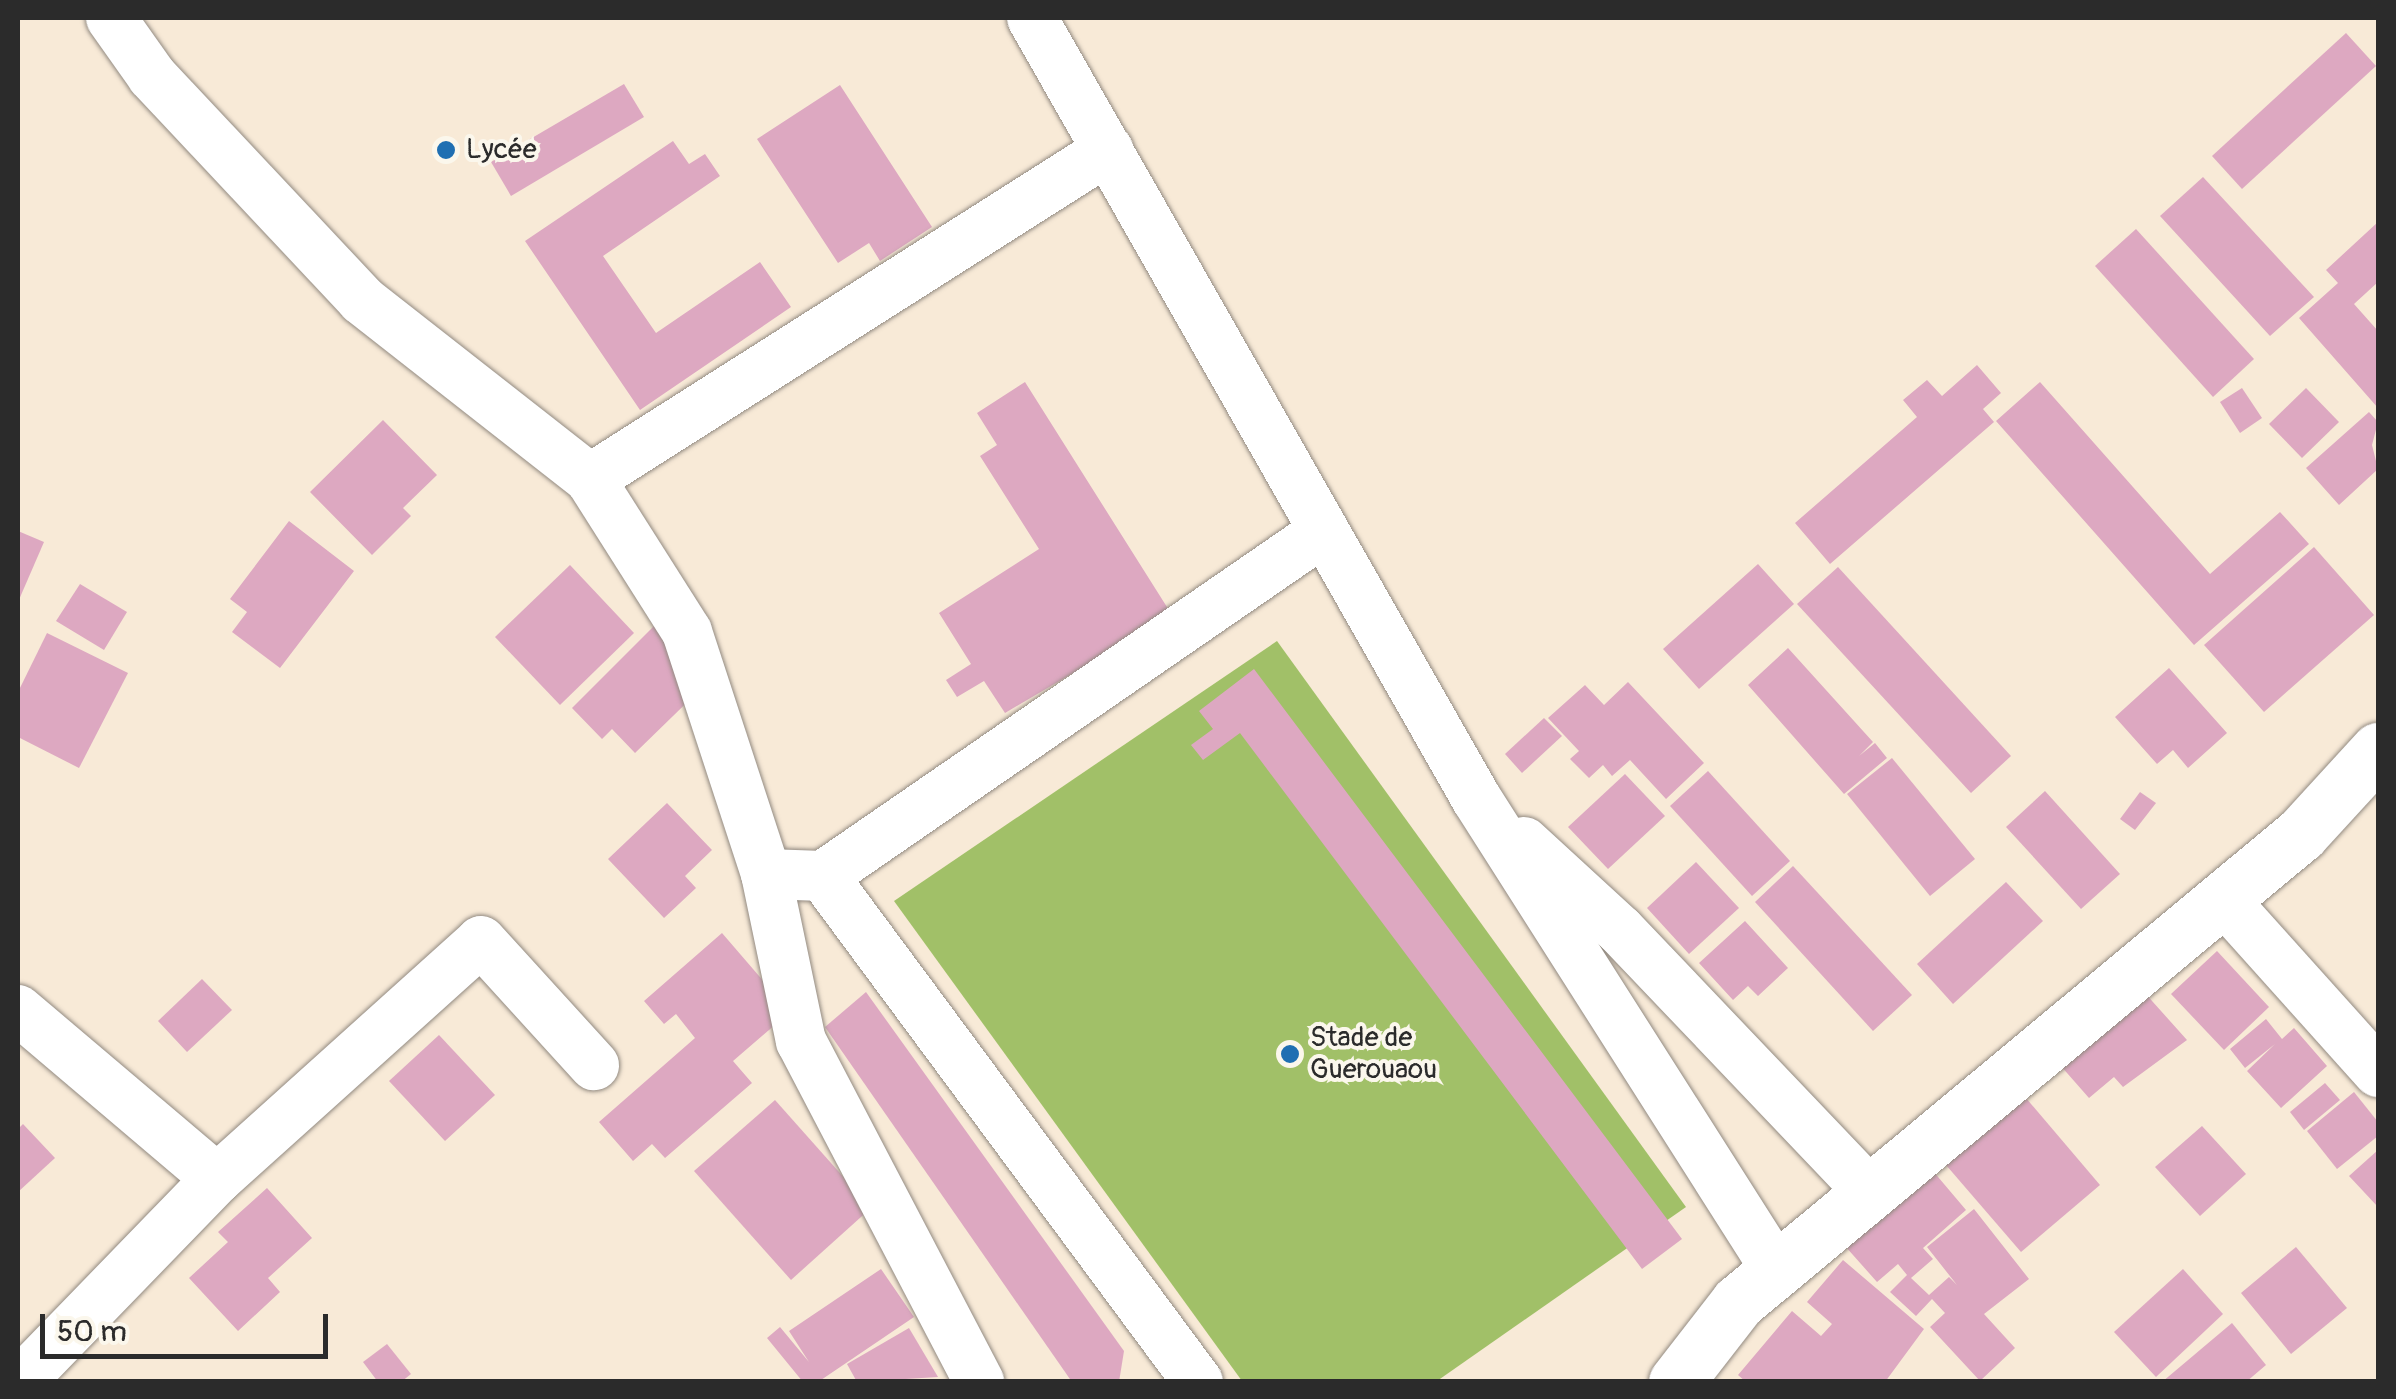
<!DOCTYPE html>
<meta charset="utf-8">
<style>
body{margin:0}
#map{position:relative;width:2396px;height:1399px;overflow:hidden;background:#f8ead7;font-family:Pangolin,sans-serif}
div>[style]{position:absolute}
.green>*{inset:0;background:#a1c068}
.building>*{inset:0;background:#dda8c1}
.roads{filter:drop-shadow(0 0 2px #928a81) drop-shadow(0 0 2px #928a81)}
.minor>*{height:50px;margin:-25px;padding:0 25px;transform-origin:25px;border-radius:25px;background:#fff}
.major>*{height:55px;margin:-27.5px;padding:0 27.5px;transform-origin:27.5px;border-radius:27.5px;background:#fff}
.dots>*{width:28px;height:28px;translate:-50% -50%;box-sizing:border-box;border:5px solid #fbf7ec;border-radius:50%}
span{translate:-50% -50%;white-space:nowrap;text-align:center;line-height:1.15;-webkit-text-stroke:8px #fbf7ec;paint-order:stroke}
.poi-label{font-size:28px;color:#2b2b2b}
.left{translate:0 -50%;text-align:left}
.frame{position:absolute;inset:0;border:20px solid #2b2b2b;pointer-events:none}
.scale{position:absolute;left:40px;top:1314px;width:288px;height:45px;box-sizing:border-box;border:5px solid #2b2b2b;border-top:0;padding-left:12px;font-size:30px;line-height:35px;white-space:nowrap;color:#2b2b2b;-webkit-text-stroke:8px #fbf7ec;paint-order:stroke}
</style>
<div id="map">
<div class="green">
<i style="clip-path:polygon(1277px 641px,1686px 1207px,1437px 1381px,1242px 1381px,894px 901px)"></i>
</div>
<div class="building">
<i style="clip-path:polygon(2346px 33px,2376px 66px,2242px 189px,2212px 156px)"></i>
<i style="clip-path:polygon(624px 84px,644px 117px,511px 196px,491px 162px)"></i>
<i style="clip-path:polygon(840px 85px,932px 227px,880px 261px,869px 243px,838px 263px,757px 139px)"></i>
<i style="clip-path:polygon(673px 141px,689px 164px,705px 154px,720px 176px,603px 256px,656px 333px,760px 262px,791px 307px,640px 410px,525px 241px)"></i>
<i style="clip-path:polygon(2203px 177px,2314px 297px,2270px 336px,2160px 216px)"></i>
<i style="clip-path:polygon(2378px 222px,2378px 282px,2354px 304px,2378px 331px,2378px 408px,2299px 318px,2338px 283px,2326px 270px)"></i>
<i style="clip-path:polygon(2136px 229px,2254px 359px,2213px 397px,2095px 266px)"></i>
<i style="clip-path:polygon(1977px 365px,2001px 393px,1983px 409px,1994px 422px,1830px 564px,1795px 523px,1917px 417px,1903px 400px,1927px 380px,1942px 396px)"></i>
<i style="clip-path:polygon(1025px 382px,1172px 615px,1005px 713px,984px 681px,957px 697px,946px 680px,971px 664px,939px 613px,1039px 549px,980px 456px,997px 445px,977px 413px)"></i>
<i style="clip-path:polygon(2040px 382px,2210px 574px,2280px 512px,2309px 544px,2194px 645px,1996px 421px)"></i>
<i style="clip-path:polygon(2242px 388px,2262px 418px,2240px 433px,2220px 402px)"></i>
<i style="clip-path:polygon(2306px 388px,2339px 422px,2302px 458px,2269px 424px)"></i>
<i style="clip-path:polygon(2369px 412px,2378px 422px,2372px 445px,2378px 469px,2339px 505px,2306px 468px)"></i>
<i style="clip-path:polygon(383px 420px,437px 475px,403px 508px,411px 516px,372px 555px,310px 492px)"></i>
<i style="clip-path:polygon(289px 521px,354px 571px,280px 668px,232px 632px,247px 612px,230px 599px)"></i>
<i style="clip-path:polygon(18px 531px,44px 542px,18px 602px)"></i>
<i style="clip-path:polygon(2314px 547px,2374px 615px,2264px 712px,2204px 645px)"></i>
<i style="clip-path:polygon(1758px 564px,1794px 604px,1699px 689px,1663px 649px)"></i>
<i style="clip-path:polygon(570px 565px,634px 633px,560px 705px,495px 637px)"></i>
<i style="clip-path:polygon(1838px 567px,2011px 756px,1971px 793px,1797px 604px)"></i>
<i style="clip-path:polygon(80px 584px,127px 612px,104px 650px,56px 621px)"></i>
<i style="clip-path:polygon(655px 625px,710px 680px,635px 753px,612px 729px,602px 739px,572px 708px)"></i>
<i style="clip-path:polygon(47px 633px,128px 673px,79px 768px,18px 737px,18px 692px)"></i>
<i style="clip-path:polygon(1788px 648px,1873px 742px,1859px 756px,1875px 743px,1887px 758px,1844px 794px,1748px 685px)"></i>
<i style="clip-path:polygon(2169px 668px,2227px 733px,2188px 768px,2173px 750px,2157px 764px,2115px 717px)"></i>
<i style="clip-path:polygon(1254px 669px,1682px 1239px,1642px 1269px,1240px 733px,1203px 760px,1191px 745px,1213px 729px,1199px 711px)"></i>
<i style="clip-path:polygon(1628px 682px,1704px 763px,1666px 799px,1630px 760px,1612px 776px,1603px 765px,1589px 778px,1570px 759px,1579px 751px,1548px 718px,1585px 685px,1604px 705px)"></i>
<i style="clip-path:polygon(1544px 718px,1562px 736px,1522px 773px,1505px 754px)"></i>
<i style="clip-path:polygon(1892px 758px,1975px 859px,1930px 896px,1847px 794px)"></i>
<i style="clip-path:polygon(1708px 771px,1790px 861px,1752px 896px,1670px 806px)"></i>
<i style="clip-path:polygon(1625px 774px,1665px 816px,1608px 869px,1568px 827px)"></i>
<i style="clip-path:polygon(2045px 791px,2120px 874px,2081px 909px,2006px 827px)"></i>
<i style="clip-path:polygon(2140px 792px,2156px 803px,2135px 830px,2120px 819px)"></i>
<i style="clip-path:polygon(667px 803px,712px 850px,685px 876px,696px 888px,664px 918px,608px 859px)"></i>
<i style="clip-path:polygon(1696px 862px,1739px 908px,1689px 954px,1647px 908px)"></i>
<i style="clip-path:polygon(1793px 866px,1912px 995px,1873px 1031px,1755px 902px)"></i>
<i style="clip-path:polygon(2006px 882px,2043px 921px,1953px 1004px,1917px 964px)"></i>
<i style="clip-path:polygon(1745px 921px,1788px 968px,1758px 996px,1748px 986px,1733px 1000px,1699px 963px)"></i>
<i style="clip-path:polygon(722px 933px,790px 1012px,733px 1061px,752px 1083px,665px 1158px,652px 1144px,633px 1161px,599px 1122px,695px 1038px,676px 1014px,664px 1024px,644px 1001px)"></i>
<i style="clip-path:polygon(2217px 951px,2269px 1007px,2224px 1050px,2171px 994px)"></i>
<i style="clip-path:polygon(202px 979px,232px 1010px,187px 1052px,158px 1021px)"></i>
<i style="clip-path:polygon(866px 992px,1124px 1351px,1119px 1382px,1072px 1382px,825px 1027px)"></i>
<i style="clip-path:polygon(2144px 992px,2187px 1040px,2123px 1087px,2114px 1077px,2089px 1098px,2060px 1065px)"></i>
<i style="clip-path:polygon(2266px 1019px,2282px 1039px,2294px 1028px,2327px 1066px,2281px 1108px,2247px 1071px,2275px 1044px,2245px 1068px,2230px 1049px)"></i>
<i style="clip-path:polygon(439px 1035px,495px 1095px,445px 1141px,389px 1081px)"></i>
<i style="clip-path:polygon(2325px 1083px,2340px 1100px,2304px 1130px,2290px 1112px)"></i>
<i style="clip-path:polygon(2354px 1092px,2378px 1122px,2378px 1136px,2337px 1169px,2307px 1131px)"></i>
<i style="clip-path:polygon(2026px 1098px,2100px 1185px,2021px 1252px,1946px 1165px)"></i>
<i style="clip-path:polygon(775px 1100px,871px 1208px,791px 1280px,694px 1171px)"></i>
<i style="clip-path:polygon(23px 1124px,55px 1158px,18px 1192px,18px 1129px)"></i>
<i style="clip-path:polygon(2202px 1126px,2246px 1174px,2200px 1216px,2155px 1167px)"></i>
<i style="clip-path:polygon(2378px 1150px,2378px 1207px,2349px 1176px)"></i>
<i style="clip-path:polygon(1933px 1171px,1966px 1210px,1923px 1248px,1933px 1259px,1911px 1278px,1929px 1295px,1949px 1277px,1957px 1285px,1927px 1247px,1974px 1209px,2029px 1279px,1984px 1314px,2015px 1348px,1980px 1381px,1930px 1327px,1945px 1313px,1932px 1299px,1916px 1316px,1890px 1292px,1907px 1275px,1898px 1264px,1877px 1282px,1845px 1246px)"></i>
<i style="clip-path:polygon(267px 1188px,312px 1238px,268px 1278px,280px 1292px,238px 1331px,189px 1278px,228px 1242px,218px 1232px)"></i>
<i style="clip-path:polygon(2296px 1247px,2347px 1308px,2291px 1354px,2241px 1293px)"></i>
<i style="clip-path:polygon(1843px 1260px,1924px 1329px,1885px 1382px,1746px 1382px,1738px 1375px,1792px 1311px,1821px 1336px,1832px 1324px,1807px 1302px)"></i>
<i style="clip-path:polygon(881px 1269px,914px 1317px,821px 1380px,803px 1382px,767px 1338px,780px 1327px,809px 1362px,789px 1331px)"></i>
<i style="clip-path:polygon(2183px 1269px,2223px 1314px,2156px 1377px,2114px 1332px)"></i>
<i style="clip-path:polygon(2232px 1323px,2266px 1365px,2246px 1382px,2162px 1382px)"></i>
<i style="clip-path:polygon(909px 1328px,938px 1377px,857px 1382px,847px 1364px)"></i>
<i style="clip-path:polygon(387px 1344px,411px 1374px,401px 1382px,378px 1382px,363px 1362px)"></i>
</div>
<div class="roads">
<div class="minor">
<i style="left:111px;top:18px;width:71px;rotate:54.7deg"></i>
<i style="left:152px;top:76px;width:307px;rotate:46.8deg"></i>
<i style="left:362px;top:300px;width:290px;rotate:38.1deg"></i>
<i style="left:590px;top:479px;width:181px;rotate:57.6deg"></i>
<i style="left:687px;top:632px;width:255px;rotate:71.9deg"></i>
<i style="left:766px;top:874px;width:171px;rotate:78.2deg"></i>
<i style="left:801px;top:1041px;width:385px;rotate:62.4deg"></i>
<i style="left:1032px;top:18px;width:898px;rotate:60.35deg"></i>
<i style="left:1476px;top:798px;width:561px;rotate:57.53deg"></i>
<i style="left:590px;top:479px;width:614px;rotate:-32.42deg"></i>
<i style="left:1524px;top:842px;width:130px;rotate:42.5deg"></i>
<i style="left:1620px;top:930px;width:364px;rotate:46.4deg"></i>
<i style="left:766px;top:874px;width:57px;rotate:2deg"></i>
<i style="left:823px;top:876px;width:608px;rotate:-34.55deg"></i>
<i style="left:823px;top:876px;width:630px;rotate:53.46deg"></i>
<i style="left:2222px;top:898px;width:234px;rotate:48.1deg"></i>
<i style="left:18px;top:1010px;width:261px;rotate:40.3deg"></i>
<i style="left:20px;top:1382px;width:283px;rotate:-45.9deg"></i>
<i style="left:217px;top:1179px;width:355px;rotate:-42deg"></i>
<i style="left:481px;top:941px;width:168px;rotate:47.7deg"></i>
</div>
<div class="major">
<i style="left:1676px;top:1382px;width:101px;rotate:-52.2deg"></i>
<i style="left:1738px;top:1302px;width:732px;rotate:-39.74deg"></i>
<i style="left:2301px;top:834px;width:114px;rotate:-47.5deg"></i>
</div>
</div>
<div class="dots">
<i style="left:446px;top:150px;background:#1f6fb2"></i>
<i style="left:1290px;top:1054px;background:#1f6fb2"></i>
</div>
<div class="poi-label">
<span class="left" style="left:466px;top:150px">Lycée</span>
<span class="left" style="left:1310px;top:1054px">Stade de<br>Guerouaou</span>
</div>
<div class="frame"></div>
<div class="scale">50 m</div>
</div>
